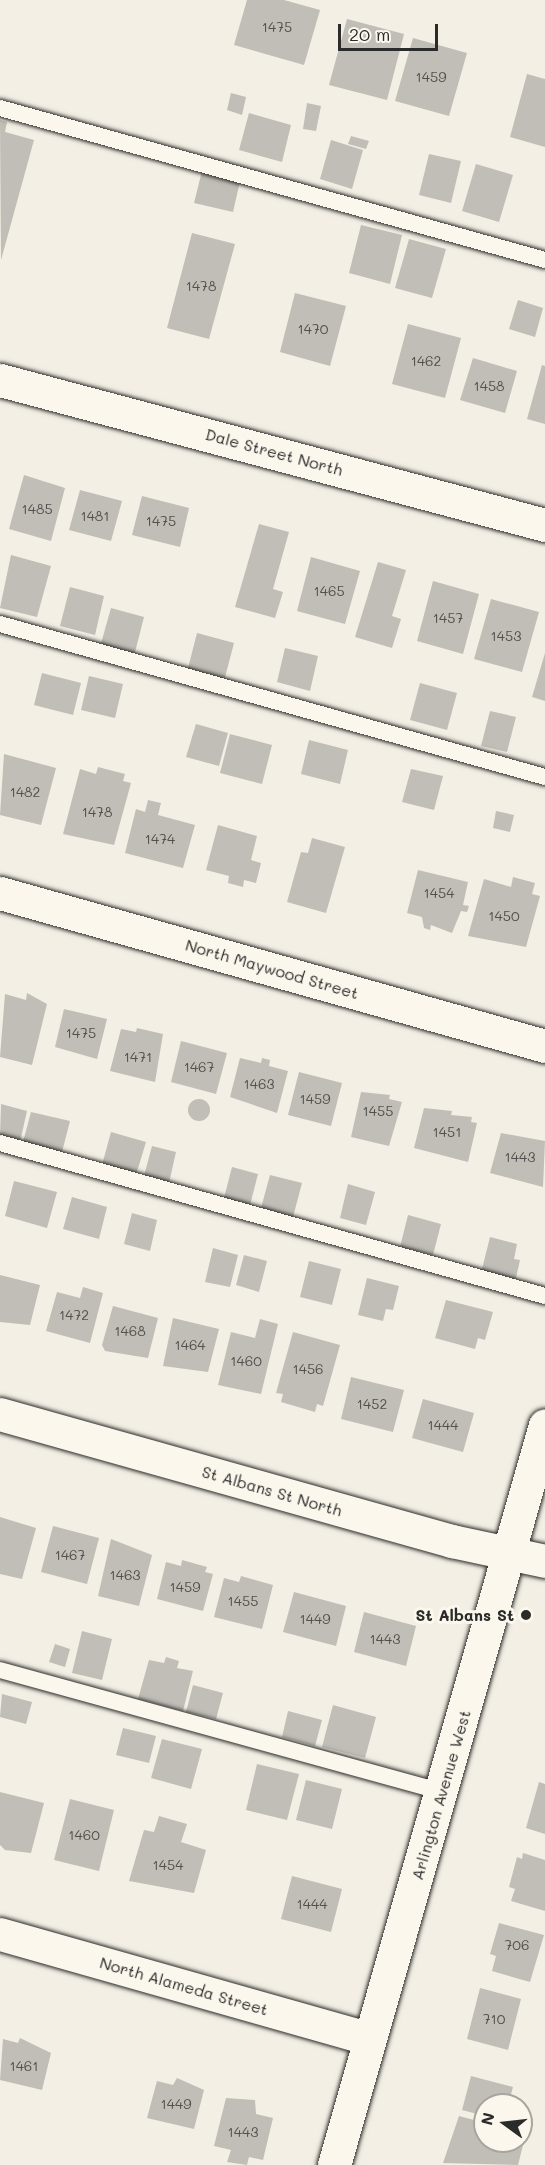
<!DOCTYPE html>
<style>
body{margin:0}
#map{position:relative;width:545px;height:2165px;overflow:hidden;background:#f3efe4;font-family:Mali,sans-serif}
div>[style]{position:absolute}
.building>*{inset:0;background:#c0beb6}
.round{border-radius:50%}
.roads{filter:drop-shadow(0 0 2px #2b2b2b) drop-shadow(0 0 2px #2b2b2b)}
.lane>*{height:16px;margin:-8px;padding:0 8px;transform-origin:8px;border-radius:8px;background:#fbf7ec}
.street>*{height:33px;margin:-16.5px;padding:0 16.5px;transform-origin:16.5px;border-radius:16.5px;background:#fbf7ec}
.secondary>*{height:33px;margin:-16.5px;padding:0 16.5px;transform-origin:16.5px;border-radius:16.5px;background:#fbf7ec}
.dots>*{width:16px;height:16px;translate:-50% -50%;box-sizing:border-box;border:3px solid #fbf7ec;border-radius:50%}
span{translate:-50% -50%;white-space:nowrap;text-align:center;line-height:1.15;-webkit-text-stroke:6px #fbf7ec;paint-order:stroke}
.number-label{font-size:14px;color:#50504e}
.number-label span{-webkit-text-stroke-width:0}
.street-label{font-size:16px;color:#2b2b2b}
.poi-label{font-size:16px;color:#2b2b2b;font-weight:700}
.right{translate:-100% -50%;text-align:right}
.north{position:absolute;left:473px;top:2093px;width:60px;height:60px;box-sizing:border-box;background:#fbf7ec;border:2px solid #a8a59f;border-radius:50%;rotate:285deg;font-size:16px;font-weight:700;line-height:24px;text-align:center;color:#2b2b2b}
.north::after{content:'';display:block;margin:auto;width:21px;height:27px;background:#2b2b2b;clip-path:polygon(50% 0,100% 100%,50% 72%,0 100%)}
.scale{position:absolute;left:338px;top:24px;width:100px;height:27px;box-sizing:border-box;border:3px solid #2b2b2b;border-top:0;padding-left:8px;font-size:18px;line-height:21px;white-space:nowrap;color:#2b2b2b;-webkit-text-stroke:4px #fbf7ec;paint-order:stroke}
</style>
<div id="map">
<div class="building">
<i style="clip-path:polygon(247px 0,284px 0,320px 10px,304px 65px,234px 45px)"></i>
<i style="clip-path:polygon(347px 19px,404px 34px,387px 100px,329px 85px)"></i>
<i style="clip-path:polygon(413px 38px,467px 53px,449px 116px,395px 101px)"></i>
<i style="clip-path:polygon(527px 74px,545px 79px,545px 147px,510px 137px)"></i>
<i style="clip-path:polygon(231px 93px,246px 97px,242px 115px,227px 110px)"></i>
<i style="clip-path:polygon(307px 103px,321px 106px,316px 131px,303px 129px)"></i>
<i style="clip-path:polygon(249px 113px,291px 125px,282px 162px,239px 150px)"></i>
<i style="clip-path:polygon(0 120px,7px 122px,5px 132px,34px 140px,1px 260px)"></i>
<i style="clip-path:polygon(351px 136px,369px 141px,366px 149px,348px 144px)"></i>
<i style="clip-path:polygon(331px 140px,363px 150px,352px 189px,320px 179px)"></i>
<i style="clip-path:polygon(429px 154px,461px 161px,451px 203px,419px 195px)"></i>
<i style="clip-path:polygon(476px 164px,513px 175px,499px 222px,462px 211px)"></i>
<i style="clip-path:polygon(203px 167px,241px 177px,233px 212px,194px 203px)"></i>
<i style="clip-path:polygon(361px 225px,402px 235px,390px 284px,349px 273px)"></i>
<i style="clip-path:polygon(192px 233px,235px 244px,209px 339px,167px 328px)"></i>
<i style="clip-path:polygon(409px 239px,446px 249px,432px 298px,395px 288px)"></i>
<i style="clip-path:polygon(295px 293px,346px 306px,330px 366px,280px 352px)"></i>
<i style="clip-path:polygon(518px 300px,543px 308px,535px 337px,509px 329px)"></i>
<i style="clip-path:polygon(408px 324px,461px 338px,445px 398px,392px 384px)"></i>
<i style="clip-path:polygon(473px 358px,517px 371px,505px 413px,460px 400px)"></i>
<i style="clip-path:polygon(542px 365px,545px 366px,545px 424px,527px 419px)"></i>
<i style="clip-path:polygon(24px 475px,65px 488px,51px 541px,9px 529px)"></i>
<i style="clip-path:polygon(80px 490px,122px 501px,111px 541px,69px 530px)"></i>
<i style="clip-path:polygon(142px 496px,189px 508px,180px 547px,132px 535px)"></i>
<i style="clip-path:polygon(259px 524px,289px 532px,273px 589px,283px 592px,275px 618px,235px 607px)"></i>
<i style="clip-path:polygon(11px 555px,51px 566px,37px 617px,0 608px)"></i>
<i style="clip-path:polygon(311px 557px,360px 571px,345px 624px,297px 611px)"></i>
<i style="clip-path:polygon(378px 562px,406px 570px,392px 616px,401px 619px,392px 648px,355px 637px)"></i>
<i style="clip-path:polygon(433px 581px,479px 594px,463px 654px,417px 641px)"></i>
<i style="clip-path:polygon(70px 587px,104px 596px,95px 635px,60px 626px)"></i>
<i style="clip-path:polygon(491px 599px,539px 612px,522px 672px,474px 659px)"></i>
<i style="clip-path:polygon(111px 608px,144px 617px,134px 656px,100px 647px)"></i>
<i style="clip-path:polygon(197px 633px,234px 643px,224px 681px,187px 672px)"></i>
<i style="clip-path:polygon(285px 648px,318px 656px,310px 691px,277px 682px)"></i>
<i style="clip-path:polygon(545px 653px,545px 701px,532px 697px)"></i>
<i style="clip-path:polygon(42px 673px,81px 683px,73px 715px,34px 705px)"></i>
<i style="clip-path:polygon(89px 676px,123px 684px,115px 718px,81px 710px)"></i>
<i style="clip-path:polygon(420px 683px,457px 693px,447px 730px,410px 720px)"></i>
<i style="clip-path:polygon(490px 711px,516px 717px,507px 752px,481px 746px)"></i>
<i style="clip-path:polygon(196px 724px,228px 733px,219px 766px,186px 757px)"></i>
<i style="clip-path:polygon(230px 734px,272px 745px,262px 784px,220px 773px)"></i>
<i style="clip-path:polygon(309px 740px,348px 750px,340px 784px,301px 774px)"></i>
<i style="clip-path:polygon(4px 754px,56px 768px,41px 825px,0 815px)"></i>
<i style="clip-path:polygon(98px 767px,125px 774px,123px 781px,131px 783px,114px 845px,63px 834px,80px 769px,96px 774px)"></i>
<i style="clip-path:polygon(411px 769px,443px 776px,434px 810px,402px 802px)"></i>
<i style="clip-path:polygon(148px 800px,161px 803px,158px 815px,195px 825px,183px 868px,125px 853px,136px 809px,145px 812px)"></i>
<i style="clip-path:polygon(496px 811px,514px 815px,510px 832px,493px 828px)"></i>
<i style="clip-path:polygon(218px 825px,257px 836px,251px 860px,261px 863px,256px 883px,244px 880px,243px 887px,228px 883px,229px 876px,206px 870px)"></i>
<i style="clip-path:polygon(312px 838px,345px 847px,326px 913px,287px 902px,301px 852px,308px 853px)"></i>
<i style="clip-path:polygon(418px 870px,468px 882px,463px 905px,469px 906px,467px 912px,461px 911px,452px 933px,431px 925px,430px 930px,424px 928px,422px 917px,407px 913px)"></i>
<i style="clip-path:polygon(513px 877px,535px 883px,532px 894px,540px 896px,526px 947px,468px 936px,484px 879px,511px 887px)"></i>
<i style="clip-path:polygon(27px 993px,47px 1004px,32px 1065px,0 1057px,5px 994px,26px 1000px)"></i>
<i style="clip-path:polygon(64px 1009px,107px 1019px,97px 1059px,55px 1047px)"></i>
<i style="clip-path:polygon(137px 1028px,163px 1034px,155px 1082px,110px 1071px,121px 1029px,136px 1032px)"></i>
<i style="clip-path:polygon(181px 1041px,227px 1053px,216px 1094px,171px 1082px)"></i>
<i style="clip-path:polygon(240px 1058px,261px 1063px,262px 1058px,270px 1060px,269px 1066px,288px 1071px,277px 1113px,230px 1097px)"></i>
<i style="clip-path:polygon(299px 1072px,342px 1083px,331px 1126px,288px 1115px)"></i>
<i style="clip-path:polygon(361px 1092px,390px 1095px,389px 1099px,402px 1102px,389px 1146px,351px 1137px)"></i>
<i class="round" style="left:188px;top:1099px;width:22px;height:22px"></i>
<i style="clip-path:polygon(1px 1104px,27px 1111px,20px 1142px,0 1137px)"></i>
<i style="clip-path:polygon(424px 1108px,452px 1111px,451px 1115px,472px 1117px,471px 1122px,477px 1123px,468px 1162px,414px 1148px)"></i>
<i style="clip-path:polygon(31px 1112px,70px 1121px,62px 1152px,23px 1142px)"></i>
<i style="clip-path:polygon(111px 1132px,146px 1142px,136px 1175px,102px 1165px)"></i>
<i style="clip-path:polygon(501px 1133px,545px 1141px,543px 1187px,490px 1173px)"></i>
<i style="clip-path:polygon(152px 1146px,176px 1152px,169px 1183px,144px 1176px)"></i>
<i style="clip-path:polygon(232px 1167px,258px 1174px,250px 1205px,224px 1198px)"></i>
<i style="clip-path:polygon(270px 1175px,302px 1183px,293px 1217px,261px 1208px)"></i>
<i style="clip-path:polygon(14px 1181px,57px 1192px,47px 1228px,5px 1216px)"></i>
<i style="clip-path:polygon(348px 1184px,375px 1192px,366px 1225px,340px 1218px)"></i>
<i style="clip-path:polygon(72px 1197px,107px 1207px,99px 1239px,63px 1229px)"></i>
<i style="clip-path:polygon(132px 1213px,157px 1220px,150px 1251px,124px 1244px)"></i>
<i style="clip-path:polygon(408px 1215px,441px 1224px,433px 1255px,400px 1247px)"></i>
<i style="clip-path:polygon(490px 1237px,517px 1244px,514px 1259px,520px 1260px,515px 1282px,481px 1273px)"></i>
<i style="clip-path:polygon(213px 1248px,238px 1255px,230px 1287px,205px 1282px)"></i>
<i style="clip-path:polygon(244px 1255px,267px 1261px,259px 1292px,236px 1285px)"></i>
<i style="clip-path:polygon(309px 1261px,341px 1269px,332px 1305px,300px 1297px)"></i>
<i style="clip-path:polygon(0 1275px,40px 1285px,30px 1325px,0 1322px)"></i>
<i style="clip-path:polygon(367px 1278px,399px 1286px,393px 1310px,386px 1309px,383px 1321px,358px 1315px)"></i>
<i style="clip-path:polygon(83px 1287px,103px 1293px,90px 1343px,46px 1331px,57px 1292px,80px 1298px)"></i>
<i style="clip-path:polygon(446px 1300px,493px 1312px,485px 1340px,478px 1338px,475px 1349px,435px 1338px)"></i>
<i style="clip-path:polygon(113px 1306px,158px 1318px,148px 1358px,105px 1351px,102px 1345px)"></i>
<i style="clip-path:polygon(173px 1318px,219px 1329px,208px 1372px,163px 1366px)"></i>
<i style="clip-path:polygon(260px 1319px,278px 1324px,261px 1394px,218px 1385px,231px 1332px,255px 1338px)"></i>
<i style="clip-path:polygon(293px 1332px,340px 1345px,323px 1406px,317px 1404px,315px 1412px,281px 1402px,283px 1394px,276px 1393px)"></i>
<i style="clip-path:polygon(351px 1377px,404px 1390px,393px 1432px,341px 1419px)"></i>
<i style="clip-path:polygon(423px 1399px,474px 1413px,463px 1452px,412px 1438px)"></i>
<i style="clip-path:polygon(0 1517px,36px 1528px,22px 1579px,0 1574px)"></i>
<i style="clip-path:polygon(53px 1526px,99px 1538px,87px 1584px,41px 1572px)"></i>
<i style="clip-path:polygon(111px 1539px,152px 1555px,139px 1606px,98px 1596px)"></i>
<i style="clip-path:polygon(182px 1560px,207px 1567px,205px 1572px,213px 1574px,203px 1611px,157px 1599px,166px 1562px,181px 1566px)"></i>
<i style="clip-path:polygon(241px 1576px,273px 1585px,262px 1629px,214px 1617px,224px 1578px,239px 1582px)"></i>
<i style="clip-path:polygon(294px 1592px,346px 1606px,336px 1646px,283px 1632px)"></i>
<i style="clip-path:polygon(364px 1612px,416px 1626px,406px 1666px,354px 1652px)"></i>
<i style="clip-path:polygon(82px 1631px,112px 1639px,102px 1680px,72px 1673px)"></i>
<i style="clip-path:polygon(55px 1644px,70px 1649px,65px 1667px,49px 1662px)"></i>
<i style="clip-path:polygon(166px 1657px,179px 1661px,177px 1668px,193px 1671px,183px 1711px,138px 1699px,149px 1660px,164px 1663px)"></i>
<i style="clip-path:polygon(193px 1685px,223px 1693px,216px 1719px,186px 1712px)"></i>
<i style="clip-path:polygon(2px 1694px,32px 1702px,26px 1724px,0 1717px)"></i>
<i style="clip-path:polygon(333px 1705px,376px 1717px,365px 1758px,322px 1747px)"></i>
<i style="clip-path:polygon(288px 1711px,322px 1720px,315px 1746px,282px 1737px)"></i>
<i style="clip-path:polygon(123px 1728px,156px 1736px,149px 1763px,116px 1755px)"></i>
<i style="clip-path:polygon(162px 1739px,202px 1749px,191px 1789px,151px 1778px)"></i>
<i style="clip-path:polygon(257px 1764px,299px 1774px,287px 1820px,246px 1810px)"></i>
<i style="clip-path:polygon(306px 1780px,342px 1789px,332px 1829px,296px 1820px)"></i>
<i style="clip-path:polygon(539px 1782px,545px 1784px,545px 1834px,526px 1828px)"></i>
<i style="clip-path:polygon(0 1792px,44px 1803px,31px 1853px,5px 1850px,0 1845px)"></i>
<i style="clip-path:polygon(70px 1799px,114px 1810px,99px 1871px,54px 1860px)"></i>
<i style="clip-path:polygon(159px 1816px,187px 1824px,181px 1842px,206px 1850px,194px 1893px,129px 1881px,144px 1830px,154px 1832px)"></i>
<i style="clip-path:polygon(523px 1853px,545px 1860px,545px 1911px,511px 1901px,515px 1889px,509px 1887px,517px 1857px,522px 1859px)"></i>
<i style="clip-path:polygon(292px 1876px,342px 1889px,331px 1932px,281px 1919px)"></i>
<i style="clip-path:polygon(499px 1923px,544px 1935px,530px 1982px,492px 1971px,496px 1956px,490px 1954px)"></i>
<i style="clip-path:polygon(480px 1988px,521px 1999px,508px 2050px,467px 2039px)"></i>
<i style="clip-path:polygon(20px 2038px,51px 2053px,42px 2090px,0 2080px,3px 2039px,18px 2043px)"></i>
<i style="clip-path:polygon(471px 2076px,513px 2087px,508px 2105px,485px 2105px,485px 2116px,462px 2110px)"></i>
<i style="clip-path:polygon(177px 2078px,204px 2090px,194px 2129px,147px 2118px,157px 2081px,173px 2085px)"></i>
<i style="clip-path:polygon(226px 2098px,255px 2100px,256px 2114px,273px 2118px,263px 2160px,249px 2157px,247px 2165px,227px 2162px,231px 2150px,214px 2146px)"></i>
<i style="clip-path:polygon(459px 2116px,485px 2123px,485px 2141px,521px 2141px,521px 2132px,526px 2133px,518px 2165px,443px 2163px)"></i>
</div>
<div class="roads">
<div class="lane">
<i style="left:0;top:108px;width:566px;rotate:15.58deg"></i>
<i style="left:0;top:624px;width:566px;rotate:15.68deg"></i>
<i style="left:0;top:1143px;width:566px;rotate:15.68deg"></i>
<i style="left:0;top:1670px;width:459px;rotate:15.4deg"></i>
</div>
<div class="street">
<i style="left:0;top:893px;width:566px;rotate:15.68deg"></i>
<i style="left:0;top:1414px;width:470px;rotate:15.7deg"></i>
<i style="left:452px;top:1541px;width:95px;rotate:12.1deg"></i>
<i style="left:0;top:1934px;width:382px;rotate:15.8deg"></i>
<i style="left:334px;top:2165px;width:769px;rotate:-74.09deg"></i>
</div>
<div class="secondary">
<i style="left:0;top:380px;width:564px;rotate:14.9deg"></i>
</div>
</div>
<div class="dots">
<i style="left:526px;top:1615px;background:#2b2b2b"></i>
</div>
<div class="number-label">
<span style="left:277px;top:27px">1475</span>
<span style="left:431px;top:77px">1459</span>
<span style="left:201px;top:286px">1478</span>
<span style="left:313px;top:329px">1470</span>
<span style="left:426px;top:361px">1462</span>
<span style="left:489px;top:386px">1458</span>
<span style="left:37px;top:509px">1485</span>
<span style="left:95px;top:516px">1481</span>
<span style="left:161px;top:521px">1475</span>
<span style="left:329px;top:591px">1465</span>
<span style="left:448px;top:618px">1457</span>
<span style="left:506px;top:636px">1453</span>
<span style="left:25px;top:792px">1482</span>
<span style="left:97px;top:812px">1478</span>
<span style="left:160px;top:839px">1474</span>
<span style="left:439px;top:893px">1454</span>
<span style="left:504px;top:916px">1450</span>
<span style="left:81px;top:1033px">1475</span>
<span style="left:138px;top:1057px">1471</span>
<span style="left:199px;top:1067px">1467</span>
<span style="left:259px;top:1084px">1463</span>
<span style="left:315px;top:1099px">1459</span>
<span style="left:378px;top:1111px">1455</span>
<span style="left:447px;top:1132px">1451</span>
<span style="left:520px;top:1157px">1443</span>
<span style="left:74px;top:1315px">1472</span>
<span style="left:130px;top:1331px">1468</span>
<span style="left:190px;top:1345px">1464</span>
<span style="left:246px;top:1361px">1460</span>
<span style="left:308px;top:1369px">1456</span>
<span style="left:372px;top:1404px">1452</span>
<span style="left:443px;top:1425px">1444</span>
<span style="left:70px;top:1555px">1467</span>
<span style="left:125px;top:1575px">1463</span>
<span style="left:185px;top:1587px">1459</span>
<span style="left:243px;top:1601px">1455</span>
<span style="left:315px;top:1619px">1449</span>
<span style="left:385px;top:1639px">1443</span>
<span style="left:84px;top:1835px">1460</span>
<span style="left:168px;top:1865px">1454</span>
<span style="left:312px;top:1904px">1444</span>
<span style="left:517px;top:1945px">706</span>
<span style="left:494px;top:2019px">710</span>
<span style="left:24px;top:2066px">1461</span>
<span style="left:176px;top:2104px">1449</span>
<span style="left:243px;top:2132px">1443</span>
</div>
<div class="street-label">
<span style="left:274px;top:452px;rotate:15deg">Dale Street North</span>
<span style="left:272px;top:969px;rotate:16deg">North Maywood Street</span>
<span style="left:272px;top:1491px;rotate:16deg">St Albans St North</span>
<span style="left:441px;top:1795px;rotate:-74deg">Arlington Avenue West</span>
<span style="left:184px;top:1986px;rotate:16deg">North Alameda Street</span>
</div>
<div class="poi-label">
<span class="right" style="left:514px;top:1615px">St Albans St</span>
</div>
<div class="north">N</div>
<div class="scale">20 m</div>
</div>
